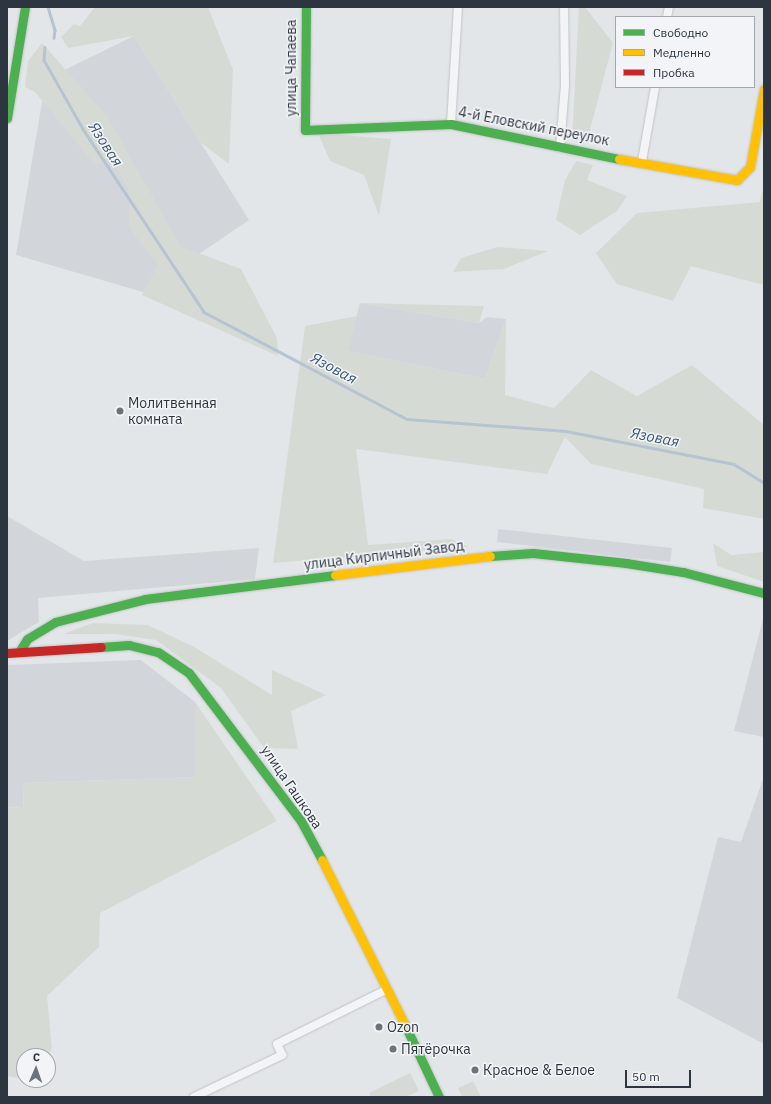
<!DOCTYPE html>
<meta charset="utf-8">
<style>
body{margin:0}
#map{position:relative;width:771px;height:1104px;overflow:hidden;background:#e3e6e8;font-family:"IBM Plex Sans",sans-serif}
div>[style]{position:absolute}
.built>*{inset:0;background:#d2d6db}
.green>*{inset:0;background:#d5dbd4}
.stream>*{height:2.5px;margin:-1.25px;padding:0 1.25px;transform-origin:1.25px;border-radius:1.25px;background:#b5c4d0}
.roads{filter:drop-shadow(0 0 1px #c2c4c6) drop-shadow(0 0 1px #c2c4c6)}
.street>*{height:8px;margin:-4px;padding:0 4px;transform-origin:4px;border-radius:4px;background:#f3f4f5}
.fast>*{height:9px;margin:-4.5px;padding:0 4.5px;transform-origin:4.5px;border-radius:4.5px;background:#4caf50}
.slow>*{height:9px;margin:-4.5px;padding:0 4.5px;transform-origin:4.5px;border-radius:4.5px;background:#ffc107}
.jam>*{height:9px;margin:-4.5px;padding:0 4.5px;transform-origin:4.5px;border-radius:4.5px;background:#c62828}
.dots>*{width:11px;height:11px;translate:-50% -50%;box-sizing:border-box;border:2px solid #f2f4f7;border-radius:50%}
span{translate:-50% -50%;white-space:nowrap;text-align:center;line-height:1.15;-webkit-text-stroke:3px #f2f4f7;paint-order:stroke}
.street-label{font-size:14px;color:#2c3540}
.poi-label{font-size:14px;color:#2c3540}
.left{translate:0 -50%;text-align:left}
.water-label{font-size:15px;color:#3a5770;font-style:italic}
.frame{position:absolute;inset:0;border:8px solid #2c3540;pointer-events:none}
.legend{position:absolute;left:615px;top:16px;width:140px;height:72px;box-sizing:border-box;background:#f2f4f7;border:1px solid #a3a8ae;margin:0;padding:5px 7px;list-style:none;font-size:12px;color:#2c3540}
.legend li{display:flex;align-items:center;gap:8px;height:20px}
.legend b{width:20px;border:1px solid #a3a8ae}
.north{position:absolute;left:16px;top:1048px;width:40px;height:40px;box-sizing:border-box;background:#f2f4f7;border:1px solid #a3a8ae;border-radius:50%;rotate:2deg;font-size:11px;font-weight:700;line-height:16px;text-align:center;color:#2c3540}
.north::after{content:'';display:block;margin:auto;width:14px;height:18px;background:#6c737b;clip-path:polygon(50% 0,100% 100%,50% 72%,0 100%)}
.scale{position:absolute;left:625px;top:1070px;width:66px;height:18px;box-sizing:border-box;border:2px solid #2c3540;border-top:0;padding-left:5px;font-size:12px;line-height:14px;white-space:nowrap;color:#2c3540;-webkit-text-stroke:3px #f2f4f7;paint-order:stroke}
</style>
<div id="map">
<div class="built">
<i style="clip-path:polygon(134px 36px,249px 220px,143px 292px,16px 255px,46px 79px)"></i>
<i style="clip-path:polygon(360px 303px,479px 323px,487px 317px,506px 319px,485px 379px,347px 351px)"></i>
<i style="clip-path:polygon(7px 516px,84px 561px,259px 548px,255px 579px,38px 598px,39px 622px,7px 641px)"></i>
<i style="clip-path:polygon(498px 529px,672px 548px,670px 562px,497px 542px)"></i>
<i style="clip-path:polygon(764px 615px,764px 737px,734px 731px)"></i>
<i style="clip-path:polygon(141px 660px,195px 702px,195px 777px,24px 783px,23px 808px,7px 807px,7px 665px)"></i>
<i style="clip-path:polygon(764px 776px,764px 1044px,677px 998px,718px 837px,741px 842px)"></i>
</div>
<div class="green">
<i style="clip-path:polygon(95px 7px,208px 7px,233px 70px,229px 164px,200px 142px,134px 36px,68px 48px,61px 37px,74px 24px,80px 26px)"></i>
<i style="clip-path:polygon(579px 7px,585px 7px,613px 43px,587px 141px,572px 140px)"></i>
<i style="clip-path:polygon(42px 43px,107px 116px,180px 246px,241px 269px,277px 338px,278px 356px,142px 295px,158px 265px,129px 227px,129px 190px,112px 158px,95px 165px,35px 92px,25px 87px,28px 61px)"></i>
<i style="clip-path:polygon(318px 133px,391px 139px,379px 216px,364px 175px,330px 161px)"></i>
<i style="clip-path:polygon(576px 161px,593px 165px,587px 180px,627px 196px,617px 211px,580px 235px,556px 220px,565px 180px)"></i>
<i style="clip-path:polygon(764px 184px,764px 285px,691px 266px,673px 301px,617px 284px,596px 253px,637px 213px,760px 202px)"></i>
<i style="clip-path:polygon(497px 247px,548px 251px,504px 269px,453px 272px,461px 258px)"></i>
<i style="clip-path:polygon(360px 303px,484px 306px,479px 323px)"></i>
<i style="clip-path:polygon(357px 316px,348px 351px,485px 379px,506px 319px,505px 395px,554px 408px,591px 370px,637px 396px,692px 365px,764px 425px,764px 519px,703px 508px,704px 489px,591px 464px,565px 437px,547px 474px,356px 449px,368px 545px,451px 539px,469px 547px,273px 563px,305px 326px)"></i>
<i style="clip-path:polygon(713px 543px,731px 555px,764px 552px,764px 582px,717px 566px)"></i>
<i style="clip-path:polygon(93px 623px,148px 625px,196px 648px,272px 695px,272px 670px,326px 695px,291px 711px,298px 749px,264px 748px,221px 688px,156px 640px,115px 634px,63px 634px)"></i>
<i style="clip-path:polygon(195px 702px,277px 821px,100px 913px,99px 947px,47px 996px,52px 1048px,48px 1057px,24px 1056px,24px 1079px,7px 1076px,7px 807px,23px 808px,24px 783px,195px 777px)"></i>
<i style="clip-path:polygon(410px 1073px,419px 1091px,406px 1097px,371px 1097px,369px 1093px)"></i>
<i style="clip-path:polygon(473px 1081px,481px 1097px,462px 1097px,458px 1088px)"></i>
</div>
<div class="stream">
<i style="left:48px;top:7px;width:24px;rotate:73deg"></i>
<i style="left:55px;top:30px;width:8px;rotate:97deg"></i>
<i style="left:45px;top:47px;width:13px;rotate:94deg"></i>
<i style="left:44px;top:60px;width:79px;rotate:60.5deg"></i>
<i style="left:83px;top:129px;width:219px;rotate:56.5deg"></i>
<i style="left:204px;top:312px;width:229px;rotate:27.8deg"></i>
<i style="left:407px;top:419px;width:159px;rotate:4.3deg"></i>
<i style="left:566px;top:431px;width:171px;rotate:11.1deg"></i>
<i style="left:734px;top:464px;width:36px;rotate:32deg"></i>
</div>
<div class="roads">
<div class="street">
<i style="left:667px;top:17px;width:10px;rotate:-79deg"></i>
<i style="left:451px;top:124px;width:117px;rotate:-86.6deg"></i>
<i style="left:560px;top:148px;width:63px;rotate:-85.5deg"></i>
<i style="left:565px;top:85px;width:78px;rotate:-90.7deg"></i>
<i style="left:642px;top:161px;width:75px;rotate:-80deg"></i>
<i style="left:194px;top:1097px;width:98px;rotate:-25.5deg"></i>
<i style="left:282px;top:1055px;width:12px;rotate:-114deg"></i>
<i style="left:277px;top:1044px;width:122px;rotate:-26.4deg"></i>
</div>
<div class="fast">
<i style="left:306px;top:7px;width:123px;rotate:90.5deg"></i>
<i style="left:305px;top:130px;width:146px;rotate:-2.4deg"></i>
<i style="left:451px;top:124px;width:172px;rotate:11.8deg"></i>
<i style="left:7px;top:118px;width:112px;rotate:-80.8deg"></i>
<i style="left:490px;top:556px;width:43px;rotate:-4deg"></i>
<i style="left:533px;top:553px;width:94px;rotate:6.1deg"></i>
<i style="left:626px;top:563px;width:58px;rotate:9deg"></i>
<i style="left:683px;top:572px;width:84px;rotate:14.5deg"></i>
<i style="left:101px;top:647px;width:28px;rotate:-4deg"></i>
<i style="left:129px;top:645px;width:30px;rotate:14deg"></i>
<i style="left:158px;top:652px;width:37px;rotate:34deg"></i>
<i style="left:189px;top:673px;width:186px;rotate:52.9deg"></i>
<i style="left:301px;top:821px;width:44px;rotate:61.7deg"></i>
<i style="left:19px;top:652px;width:15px;rotate:-58deg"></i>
<i style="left:27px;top:639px;width:33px;rotate:-31deg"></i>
<i style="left:55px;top:622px;width:93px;rotate:-14.3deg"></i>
<i style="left:145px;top:599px;width:192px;rotate:-7.2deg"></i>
<i style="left:405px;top:1025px;width:80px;rotate:64.7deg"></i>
</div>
<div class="slow">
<i style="left:619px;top:159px;width:120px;rotate:10.1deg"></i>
<i style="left:737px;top:180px;width:18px;rotate:-45deg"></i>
<i style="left:750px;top:167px;width:79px;rotate:-79.8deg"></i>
<i style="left:335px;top:575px;width:156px;rotate:-7deg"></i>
<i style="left:322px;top:860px;width:185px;rotate:63.3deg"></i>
</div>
<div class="jam">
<i style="left:7px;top:653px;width:94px;rotate:-3.7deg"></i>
</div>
</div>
<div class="dots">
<i style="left:120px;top:411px;background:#6c737b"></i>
<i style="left:379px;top:1027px;background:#6c737b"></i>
<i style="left:393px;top:1049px;background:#6c737b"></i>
<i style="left:475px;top:1070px;background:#6c737b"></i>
</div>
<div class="street-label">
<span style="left:291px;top:68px;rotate:-90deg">улица Чапаева</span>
<span style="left:534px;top:126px;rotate:11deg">4-й Еловский переулок</span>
<span style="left:384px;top:555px;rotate:-7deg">улица Кирпичный Завод</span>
<span style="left:292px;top:787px;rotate:56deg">улица Гашкова</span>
</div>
<div class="poi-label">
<span class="left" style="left:128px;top:411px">Молитвенная<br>комната</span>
<span class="left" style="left:387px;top:1027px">Ozon</span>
<span class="left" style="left:401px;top:1049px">Пятёрочка</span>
<span class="left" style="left:483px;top:1070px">Красное &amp; Белое</span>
</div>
<div class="water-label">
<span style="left:106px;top:144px;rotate:57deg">Язовая</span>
<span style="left:334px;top:368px;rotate:28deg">Язовая</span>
<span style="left:655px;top:437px;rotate:11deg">Язовая</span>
</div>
<div class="frame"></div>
<ul class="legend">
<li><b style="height:5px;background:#4caf50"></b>Свободно</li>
<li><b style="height:5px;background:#ffc107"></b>Медленно</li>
<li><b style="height:5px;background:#c62828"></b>Пробка</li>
</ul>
<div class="north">С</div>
<div class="scale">50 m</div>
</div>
